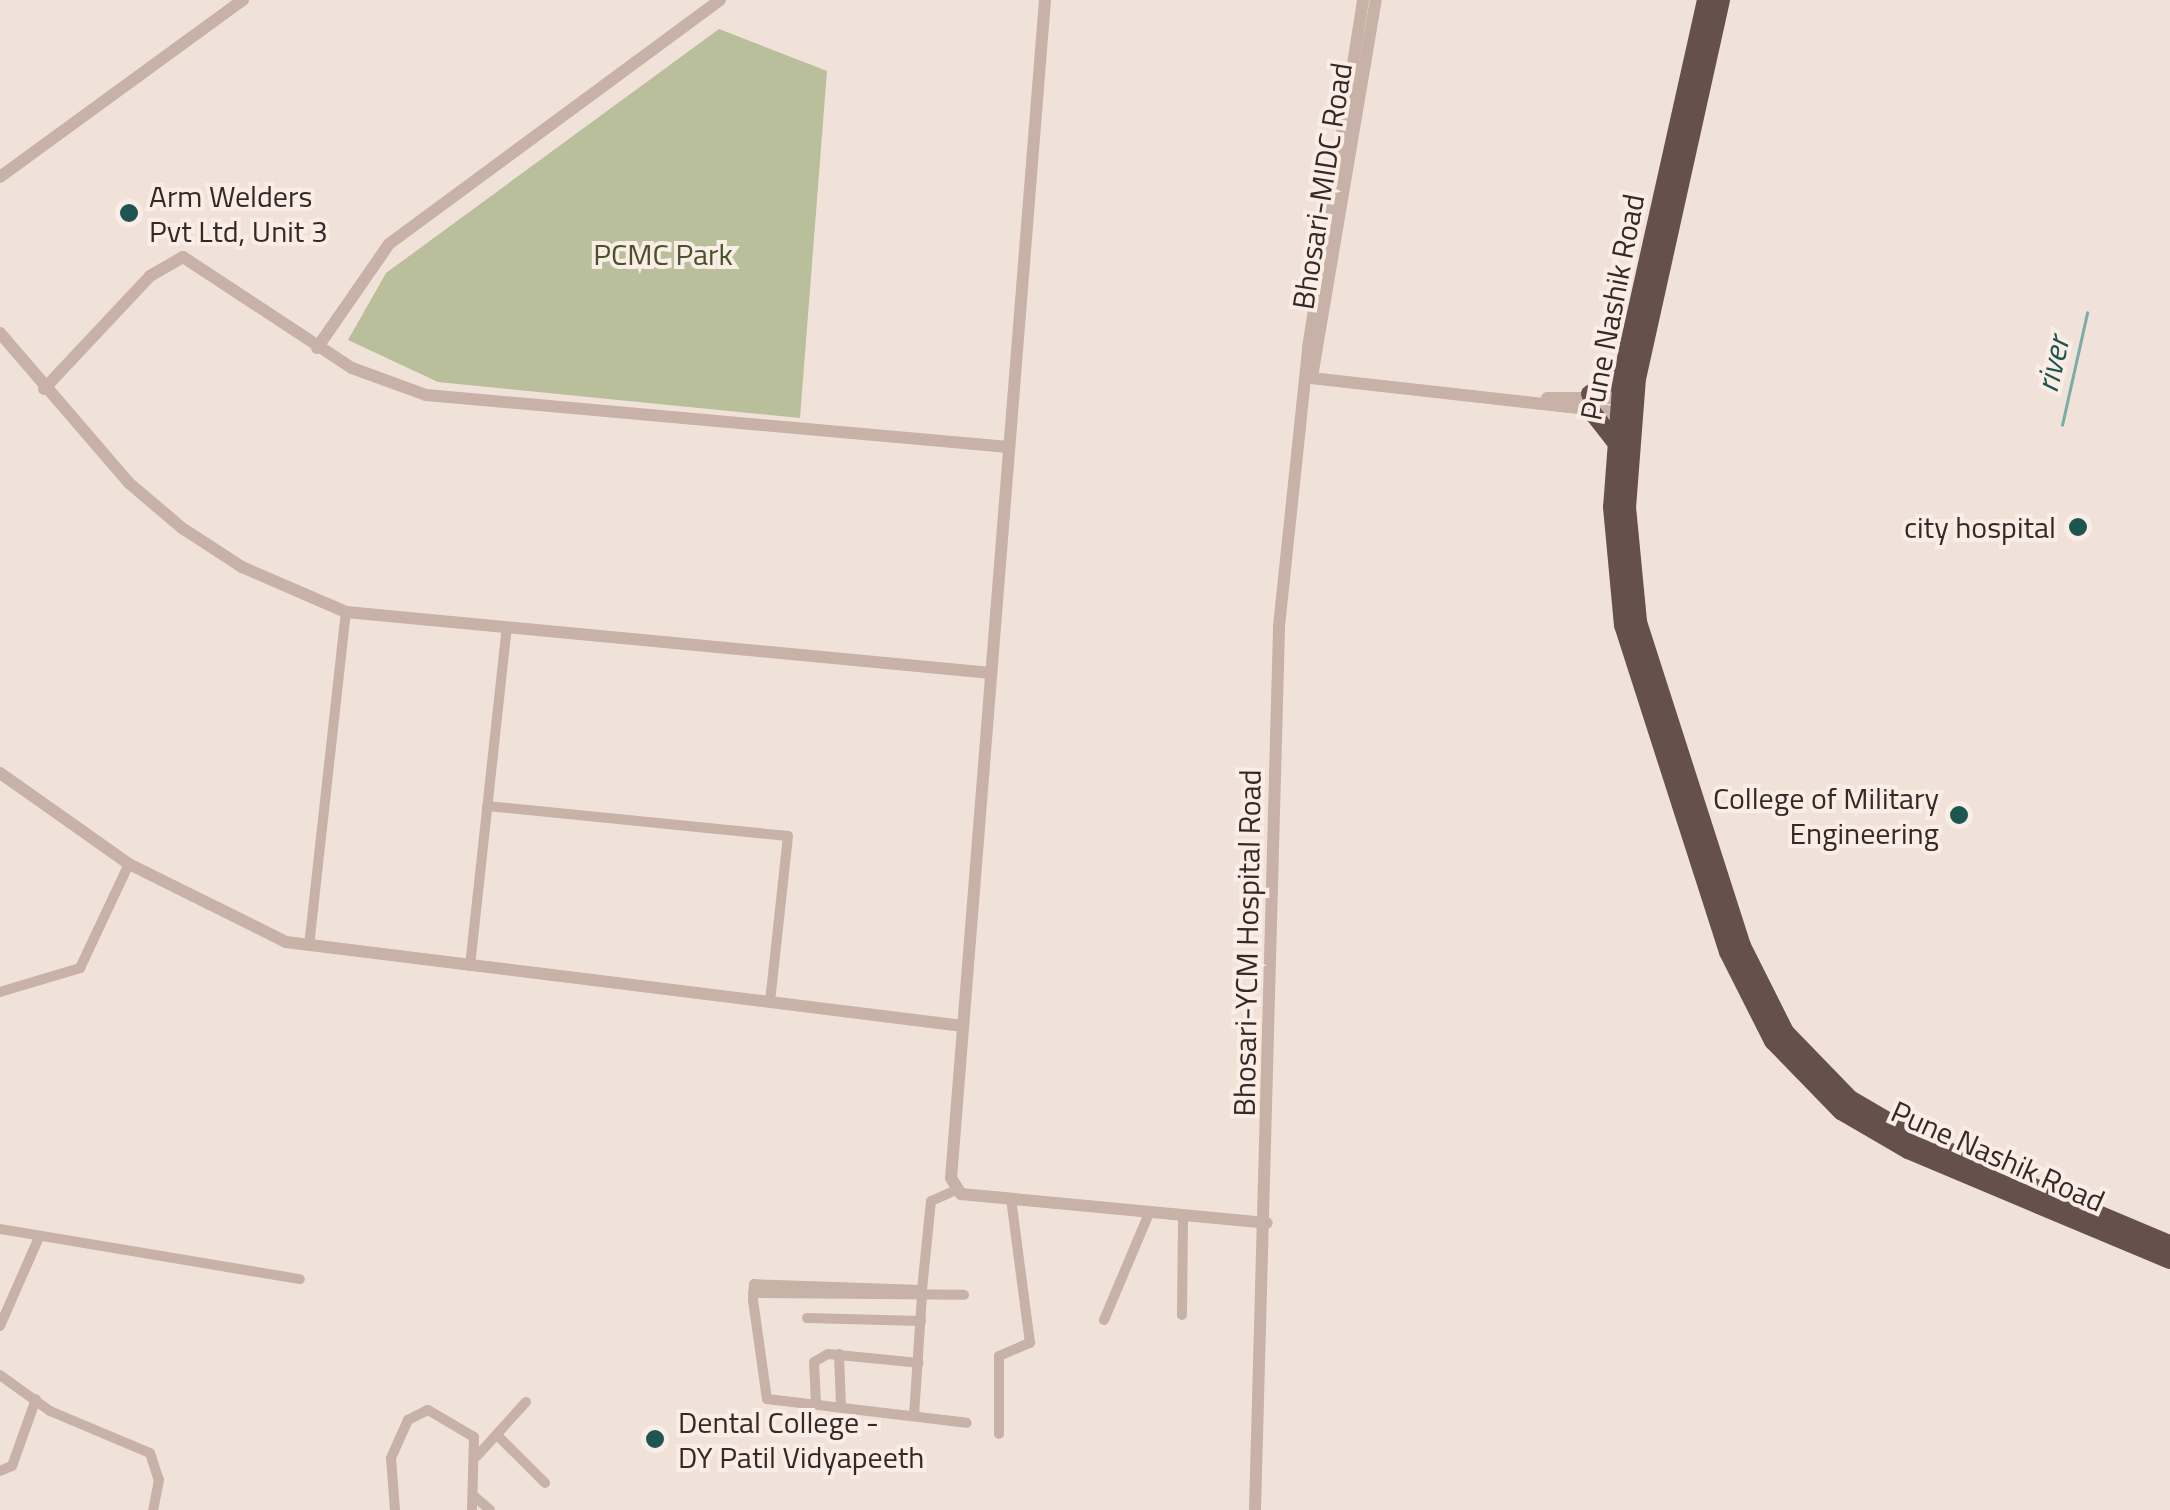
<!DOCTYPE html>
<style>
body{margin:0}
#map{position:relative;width:2170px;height:1510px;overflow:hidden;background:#f1e2d9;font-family:"Titillium Web",sans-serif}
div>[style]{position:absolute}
.green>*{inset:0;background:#b8bf9a}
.stream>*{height:2.5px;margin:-1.25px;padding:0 1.25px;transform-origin:1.25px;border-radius:1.25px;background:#79ada8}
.minor>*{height:10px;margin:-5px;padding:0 5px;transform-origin:5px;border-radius:5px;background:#c8b1a6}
.tertiary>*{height:12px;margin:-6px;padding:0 6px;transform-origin:6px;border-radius:6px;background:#c8b1a6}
.trunk>*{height:18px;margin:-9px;padding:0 9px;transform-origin:9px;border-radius:9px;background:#66504b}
.dots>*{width:28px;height:28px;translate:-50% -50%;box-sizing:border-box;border:5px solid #f9ede5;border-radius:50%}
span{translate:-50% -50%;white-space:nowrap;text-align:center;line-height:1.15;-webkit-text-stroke:8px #f9ede5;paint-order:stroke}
.street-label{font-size:30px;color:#342927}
.poi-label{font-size:30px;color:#342927}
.left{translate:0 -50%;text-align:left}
.right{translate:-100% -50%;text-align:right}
.park-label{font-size:30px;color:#49522b}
.water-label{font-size:32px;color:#1d5551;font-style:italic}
</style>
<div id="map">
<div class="green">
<i style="clip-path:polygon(719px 29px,827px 71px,800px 418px,438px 382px,348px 340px,386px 273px)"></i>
</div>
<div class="stream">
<i style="left:2062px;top:425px;width:115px;rotate:-77.4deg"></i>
</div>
<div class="minor">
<i style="left:487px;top:806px;width:302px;rotate:5.7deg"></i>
<i style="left:788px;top:836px;width:167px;rotate:96.2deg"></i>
<i style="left:309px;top:946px;width:336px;rotate:-83.7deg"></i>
<i style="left:470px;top:966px;width:336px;rotate:-83.8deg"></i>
<i style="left:0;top:992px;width:84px;rotate:-16.7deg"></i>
<i style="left:80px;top:968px;width:115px;rotate:-64.8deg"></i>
<i style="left:956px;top:1190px;width:27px;rotate:156deg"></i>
<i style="left:931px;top:1201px;width:89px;rotate:95.8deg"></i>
<i style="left:922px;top:1290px;width:168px;rotate:-178deg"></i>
<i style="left:754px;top:1284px;width:16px;rotate:94deg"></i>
<i style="left:753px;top:1300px;width:100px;rotate:82deg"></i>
<i style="left:767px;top:1399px;width:201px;rotate:6.8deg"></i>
<i style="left:0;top:1229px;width:304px;rotate:9.5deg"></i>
<i style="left:753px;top:1293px;width:211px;rotate:0.5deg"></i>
<i style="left:1182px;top:1315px;width:100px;rotate:-89.4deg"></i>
<i style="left:807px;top:1318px;width:114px;rotate:1.5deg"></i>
<i style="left:1104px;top:1320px;width:118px;rotate:-67.1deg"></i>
<i style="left:0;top:1326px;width:97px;rotate:-66.3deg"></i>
<i style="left:839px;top:1354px;width:53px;rotate:87.8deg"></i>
<i style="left:0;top:1375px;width:62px;rotate:35.8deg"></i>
<i style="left:50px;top:1411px;width:108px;rotate:22.8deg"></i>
<i style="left:150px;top:1453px;width:28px;rotate:72deg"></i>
<i style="left:159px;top:1480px;width:31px;rotate:101deg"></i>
<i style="left:816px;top:1404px;width:42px;rotate:-92.7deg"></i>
<i style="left:814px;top:1362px;width:16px;rotate:-30deg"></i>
<i style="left:828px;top:1354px;width:91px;rotate:5.6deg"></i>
<i style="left:914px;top:1416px;width:120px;rotate:-86.2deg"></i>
<i style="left:999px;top:1434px;width:78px;rotate:-90deg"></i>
<i style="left:999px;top:1356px;width:34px;rotate:-23deg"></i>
<i style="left:1030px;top:1343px;width:146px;rotate:-97.5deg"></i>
<i style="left:497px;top:1435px;width:68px;rotate:45deg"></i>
<i style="left:477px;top:1456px;width:73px;rotate:-47.8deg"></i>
<i style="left:0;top:1471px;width:13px;rotate:-23deg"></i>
<i style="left:12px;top:1466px;width:71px;rotate:-70.3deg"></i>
<i style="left:474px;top:1496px;width:21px;rotate:41deg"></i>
<i style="left:395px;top:1510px;width:52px;rotate:-94.4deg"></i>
<i style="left:391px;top:1458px;width:42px;rotate:-65.9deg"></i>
<i style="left:408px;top:1420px;width:22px;rotate:-27deg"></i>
<i style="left:428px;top:1410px;width:53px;rotate:30.4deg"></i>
<i style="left:474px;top:1437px;width:73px;rotate:91.6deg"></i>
</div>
<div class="tertiary">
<i style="left:1045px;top:0;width:1182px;rotate:94.56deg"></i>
<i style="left:951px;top:1178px;width:19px;rotate:58deg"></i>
<i style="left:961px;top:1194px;width:307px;rotate:5.4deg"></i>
<i style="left:0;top:177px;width:301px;rotate:-36.1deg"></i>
<i style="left:0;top:333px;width:198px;rotate:49.3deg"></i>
<i style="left:129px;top:483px;width:70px;rotate:40.3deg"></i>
<i style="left:182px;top:528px;width:72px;rotate:33deg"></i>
<i style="left:242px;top:567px;width:113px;rotate:23.4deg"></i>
<i style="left:346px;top:612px;width:648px;rotate:5.4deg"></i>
<i style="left:317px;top:348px;width:126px;rotate:-55.3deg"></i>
<i style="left:389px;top:244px;width:411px;rotate:-36.4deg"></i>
<i style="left:1313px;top:371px;width:376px;rotate:-80.4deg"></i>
<i style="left:1311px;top:378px;width:316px;rotate:6.4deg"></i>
<i style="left:44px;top:389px;width:155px;rotate:-46.8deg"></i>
<i style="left:150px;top:276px;width:38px;rotate:-30deg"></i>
<i style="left:183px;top:257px;width:202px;rotate:33.3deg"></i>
<i style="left:352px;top:368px;width:79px;rotate:20deg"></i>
<i style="left:426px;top:395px;width:585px;rotate:5.1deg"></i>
<i style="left:1547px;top:398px;width:82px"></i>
<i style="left:0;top:773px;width:158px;rotate:35.2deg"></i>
<i style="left:129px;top:864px;width:175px;rotate:26.4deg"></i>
<i style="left:286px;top:942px;width:682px;rotate:7.07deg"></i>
<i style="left:1255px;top:1510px;width:884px;rotate:-88.44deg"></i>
<i style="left:1279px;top:626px;width:280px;rotate:-84deg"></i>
<i style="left:1308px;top:348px;width:352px;rotate:-81deg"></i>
</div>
<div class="trunk">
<i style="left:1706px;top:0;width:384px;rotate:102.6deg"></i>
<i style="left:1622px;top:375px;width:132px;rotate:94.3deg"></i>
<i style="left:1612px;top:507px;width:119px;rotate:84.7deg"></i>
<i style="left:1623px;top:625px;width:343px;rotate:72.2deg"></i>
<i style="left:1728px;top:952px;width:100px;rotate:63.2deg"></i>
<i style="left:1773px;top:1041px;width:98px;rotate:45.8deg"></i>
<i style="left:1841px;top:1111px;width:78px;rotate:30.2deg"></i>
<i style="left:1908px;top:1150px;width:284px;rotate:22.8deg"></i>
<i style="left:1721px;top:0;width:387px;rotate:102.5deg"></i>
<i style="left:1637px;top:378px;width:129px;rotate:94.4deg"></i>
<i style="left:1627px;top:507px;width:116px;rotate:84.5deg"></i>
<i style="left:1638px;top:622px;width:340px;rotate:72.2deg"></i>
<i style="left:1742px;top:946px;width:96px;rotate:63.4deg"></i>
<i style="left:1785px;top:1032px;width:93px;rotate:45.9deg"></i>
<i style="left:1850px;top:1099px;width:75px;rotate:30.3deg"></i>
<i style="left:1915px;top:1137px;width:277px;rotate:22.8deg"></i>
<i style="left:1590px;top:394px;width:37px;rotate:-31deg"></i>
<i style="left:1589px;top:408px;width:41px;rotate:52deg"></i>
</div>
<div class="dots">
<i style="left:129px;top:213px;background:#1d5551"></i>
<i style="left:2078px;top:527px;background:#1d5551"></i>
<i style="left:1959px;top:815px;background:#1d5551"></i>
<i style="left:655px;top:1439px;background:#1d5551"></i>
</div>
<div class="street-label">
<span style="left:1322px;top:186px;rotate:-81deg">Bhosari-MIDC Road</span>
<span style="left:1612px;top:307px;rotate:-79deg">Pune Nashik Road</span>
<span style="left:1247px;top:943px;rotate:-89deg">Bhosari-YCM Hospital Road</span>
<span style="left:1998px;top:1156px;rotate:24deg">Pune Nashik Road</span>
</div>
<div class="poi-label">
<span class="left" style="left:149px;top:213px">Arm Welders<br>Pvt Ltd, Unit 3</span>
<span class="right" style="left:2056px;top:527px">city hospital</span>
<span class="right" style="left:1939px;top:815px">College of Military<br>Engineering</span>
<span class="left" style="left:678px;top:1439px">Dental College -<br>DY Patil Vidyapeeth</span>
</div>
<div class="park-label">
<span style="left:663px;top:254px">PCMC Park</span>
</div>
<div class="water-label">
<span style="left:2052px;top:364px;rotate:-77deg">river</span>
</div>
</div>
